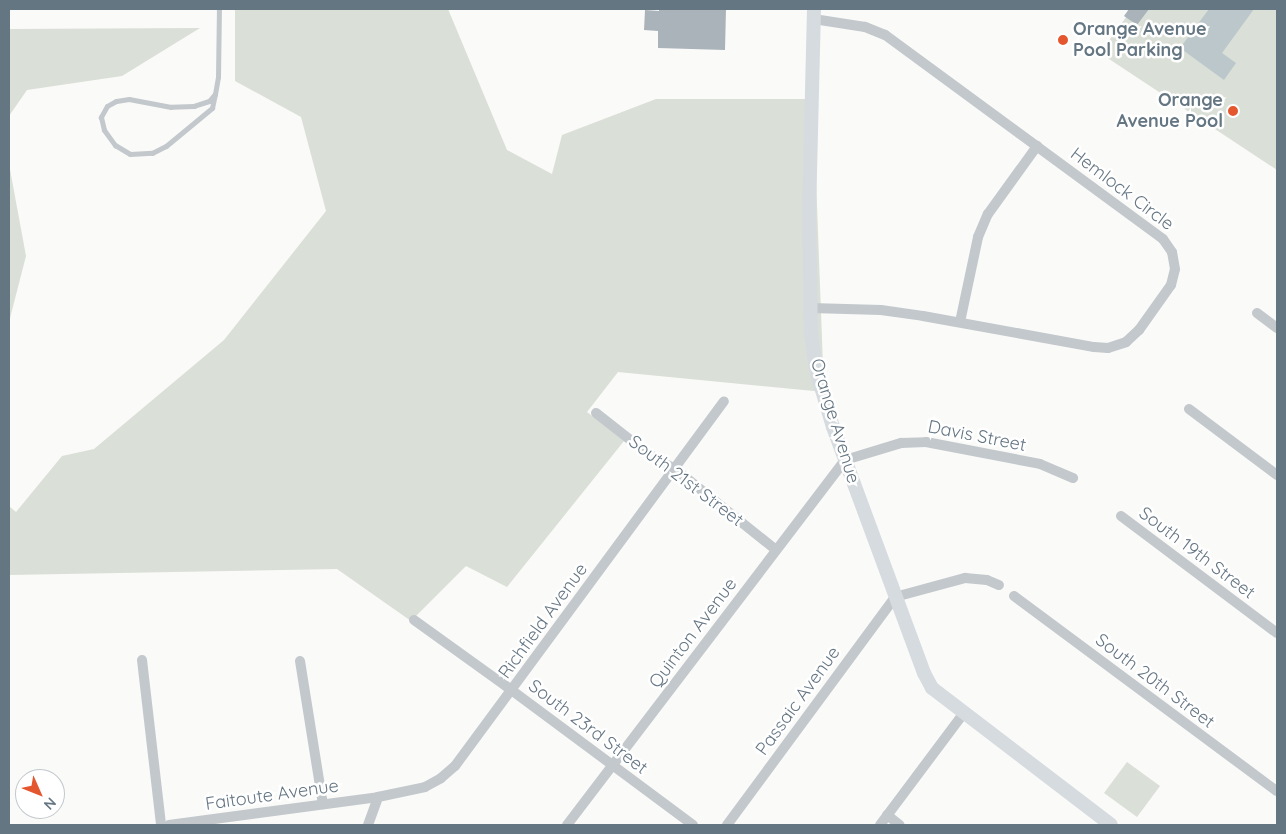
<!DOCTYPE html>
<style>
body{margin:0}
#map{position:relative;width:1286px;height:834px;overflow:hidden;background:#fafaf8;font-family:Quicksand,sans-serif}
div>[style]{position:absolute}
.green>*{inset:0;background:#dadfd7}
.water>*{inset:0;background:#bbc7cb}
.building>*{inset:0;background:#aab3b9}
.lane>*{height:5px;margin:-2.5px;padding:0 2.5px;transform-origin:2.5px;border-radius:2.5px;background:#c3c8cc}
.street>*{height:10px;margin:-5px;padding:0 5px;transform-origin:5px;border-radius:5px;background:#c3c8cc}
.secondary>*{height:14px;margin:-7px;padding:0 7px;transform-origin:7px;border-radius:7px;background:#d6dbdf}
.dots>*{width:14px;height:14px;translate:-50% -50%;box-sizing:border-box;border:2px solid #fff;border-radius:50%}
span{translate:-50% -50%;white-space:nowrap;text-align:center;line-height:1.15;-webkit-text-stroke:5px #fff;paint-order:stroke}
.poi-label{font-size:18px;color:#657683;font-weight:700}
.left{translate:0 -50%;text-align:left}
.right{translate:-100% -50%;text-align:right}
.street-label{font-size:18px;color:#657683}
.frame{position:absolute;inset:0;border:10px solid #657683;pointer-events:none}
.north{position:absolute;left:15px;top:769px;width:50px;height:50px;box-sizing:border-box;background:#fff;border:1px solid #c1c8cd;border-radius:50%;rotate:134deg;font-size:14px;font-weight:700;line-height:20px;text-align:center;color:#657683}
.north::after{content:'';display:block;margin:auto;width:18px;height:22px;background:#e4572e;clip-path:polygon(50% 0,100% 100%,50% 72%,0 100%)}
</style>
<div id="map">
<div class="green">
<i style="clip-path:polygon(235px 9px,448px 9px,507px 150px,552px 174px,562px 135px,656px 99px,813px 99px,824px 392px,618px 372px,587px 412px,624px 441px,507px 587px,466px 566px,411px 621px,337px 569px,9px 575px,9px 506px,16px 512px,62px 456px,94px 449px,224px 340px,326px 211px,301px 117px,235px 81px)"></i>
<i style="clip-path:polygon(1132px 9px,1277px 9px,1277px 170px,1100px 53px)"></i>
<i style="clip-path:polygon(200px 28px,122px 76px,27px 90px,9px 116px,9px 29px)"></i>
<i style="clip-path:polygon(9px 164px,26px 256px,9px 322px)"></i>
<i style="clip-path:polygon(1127px 762px,1160px 786px,1137px 817px,1104px 793px)"></i>
</div>
<div class="water">
<i style="clip-path:polygon(1209px 9px,1254px 9px,1222px 53px,1236px 63px,1224px 80px,1180px 48px)"></i>
</div>
<div class="building">
<i style="clip-path:polygon(659px 9px,726px 9px,725px 50px,658px 48px,658px 31px,644px 30px,645px 10px,659px 11px)"></i>
<i style="clip-path:polygon(1129px 9px,1149px 9px,1137px 25px,1124px 16px)"></i>
</div>
<div class="lane">
<i style="left:215px;top:94px;width:9px;rotate:131deg"></i>
<i style="left:209px;top:101px;width:16px;rotate:162deg"></i>
<i style="left:194px;top:106px;width:23px;rotate:178deg"></i>
<i style="left:171px;top:107px;width:43px;rotate:-169.2deg"></i>
<i style="left:129px;top:99px;width:13px;rotate:171deg"></i>
<i style="left:116px;top:101px;width:10px;rotate:151deg"></i>
<i style="left:107px;top:106px;width:13px;rotate:119deg"></i>
<i style="left:101px;top:117px;width:13px;rotate:77deg"></i>
<i style="left:104px;top:130px;width:19px;rotate:54deg"></i>
<i style="left:115px;top:145px;width:17px;rotate:31deg"></i>
<i style="left:130px;top:154px;width:22px;rotate:-3deg"></i>
<i style="left:152px;top:153px;width:16px;rotate:-27deg"></i>
<i style="left:166px;top:146px;width:60px;rotate:-39.6deg"></i>
<i style="left:212px;top:108px;width:14px;rotate:-78deg"></i>
<i style="left:215px;top:94px;width:17px;rotate:-80deg"></i>
<i style="left:218px;top:77px;width:68px;rotate:-89.2deg"></i>
</div>
<div class="street">
<i style="left:811px;top:308px;width:70px;rotate:1.6deg"></i>
<i style="left:881px;top:310px;width:42px;rotate:8.1deg"></i>
<i style="left:923px;top:316px;width:174px;rotate:10.3deg"></i>
<i style="left:1094px;top:347px;width:14px;rotate:4deg"></i>
<i style="left:1108px;top:348px;width:19px;rotate:-18deg"></i>
<i style="left:1126px;top:342px;width:18px;rotate:-43deg"></i>
<i style="left:1139px;top:330px;width:55px;rotate:-54.6deg"></i>
<i style="left:1171px;top:285px;width:16px;rotate:-76deg"></i>
<i style="left:1175px;top:269px;width:17px;rotate:-100deg"></i>
<i style="left:1172px;top:252px;width:16px;rotate:-125deg"></i>
<i style="left:1163px;top:239px;width:345px;rotate:-143.7deg"></i>
<i style="left:885px;top:35px;width:22px;rotate:-158deg"></i>
<i style="left:865px;top:27px;width:52px;rotate:-171.1deg"></i>
<i style="left:1257px;top:313px;width:25px;rotate:37deg"></i>
<i style="left:960px;top:322px;width:87px;rotate:-78deg"></i>
<i style="left:978px;top:237px;width:25px;rotate:-67deg"></i>
<i style="left:988px;top:214px;width:84px;rotate:-54.2deg"></i>
<i style="left:1189px;top:409px;width:110px;rotate:36.9deg"></i>
<i style="left:596px;top:413px;width:65px;rotate:38.1deg"></i>
<i style="left:647px;top:453px;width:32px;rotate:30deg"></i>
<i style="left:675px;top:469px;width:129px;rotate:38.7deg"></i>
<i style="left:1121px;top:516px;width:195px;rotate:36.9deg"></i>
<i style="left:1014px;top:596px;width:327px;rotate:36.6deg"></i>
<i style="left:414px;top:620px;width:113px;rotate:35.7deg"></i>
<i style="left:506px;top:686px;width:233px;rotate:36.6deg"></i>
<i style="left:142px;top:660px;width:166px;rotate:83.4deg"></i>
<i style="left:300px;top:661px;width:145px;rotate:80.9deg"></i>
<i style="left:887px;top:815px;width:16px;rotate:38deg"></i>
<i style="left:169px;top:825px;width:211px;rotate:-7.6deg"></i>
<i style="left:368px;top:825px;width:30px;rotate:-70deg"></i>
<i style="left:378px;top:797px;width:48px;rotate:-12deg"></i>
<i style="left:425px;top:787px;width:18px;rotate:-29deg"></i>
<i style="left:441px;top:778px;width:18px;rotate:-41deg"></i>
<i style="left:455px;top:766px;width:453px;rotate:-53.6deg"></i>
<i style="left:567px;top:825px;width:459px;rotate:-52.7deg"></i>
<i style="left:845px;top:460px;width:59px;rotate:-16.9deg"></i>
<i style="left:901px;top:443px;width:25px;rotate:-2deg"></i>
<i style="left:926px;top:442px;width:116px;rotate:10.9deg"></i>
<i style="left:1040px;top:464px;width:36px;rotate:23deg"></i>
<i style="left:727px;top:825px;width:283px;rotate:-53.6deg"></i>
<i style="left:895px;top:597px;width:73px;rotate:-15.2deg"></i>
<i style="left:965px;top:578px;width:22px;rotate:5deg"></i>
<i style="left:987px;top:580px;width:13px;rotate:23deg"></i>
<i style="left:880px;top:825px;width:139px;rotate:-53.2deg"></i>
</div>
<div class="secondary">
<i style="left:814px;top:9px;width:202px;rotate:91.4deg"></i>
<i style="left:809px;top:211px;width:123px;rotate:89.1deg"></i>
<i style="left:811px;top:334px;width:36px;rotate:82deg"></i>
<i style="left:816px;top:370px;width:59px;rotate:73.4deg"></i>
<i style="left:833px;top:427px;width:262px;rotate:69.7deg"></i>
<i style="left:924px;top:673px;width:17px;rotate:62deg"></i>
<i style="left:932px;top:688px;width:225px;rotate:37.4deg"></i>
</div>
<div class="dots">
<i style="left:1063px;top:40px;background:#e4572e"></i>
<i style="left:1233px;top:111px;background:#e4572e"></i>
</div>
<div class="poi-label">
<span class="left" style="left:1073px;top:40px">Orange Avenue<br>Pool Parking</span>
<span class="right" style="left:1223px;top:111px">Orange<br>Avenue Pool</span>
</div>
<div class="street-label">
<span style="left:1122px;top:189px;rotate:37deg">Hemlock Circle</span>
<span style="left:835px;top:421px;rotate:73deg">Orange Avenue</span>
<span style="left:977px;top:436px;rotate:11deg">Davis Street</span>
<span style="left:686px;top:481px;rotate:37deg">South 21st Street</span>
<span style="left:1197px;top:553px;rotate:37deg">South 19th Street</span>
<span style="left:543px;top:621px;rotate:-54deg">Richfield Avenue</span>
<span style="left:693px;top:633px;rotate:-53deg">Quinton Avenue</span>
<span style="left:1155px;top:681px;rotate:37deg">South 20th Street</span>
<span style="left:798px;top:701px;rotate:-54deg">Passaic Avenue</span>
<span style="left:588px;top:727px;rotate:37deg">South 23rd Street</span>
<span style="left:272px;top:795px;rotate:-8deg">Faitoute Avenue</span>
</div>
<div class="frame"></div>
<div class="north">N</div>
</div>
